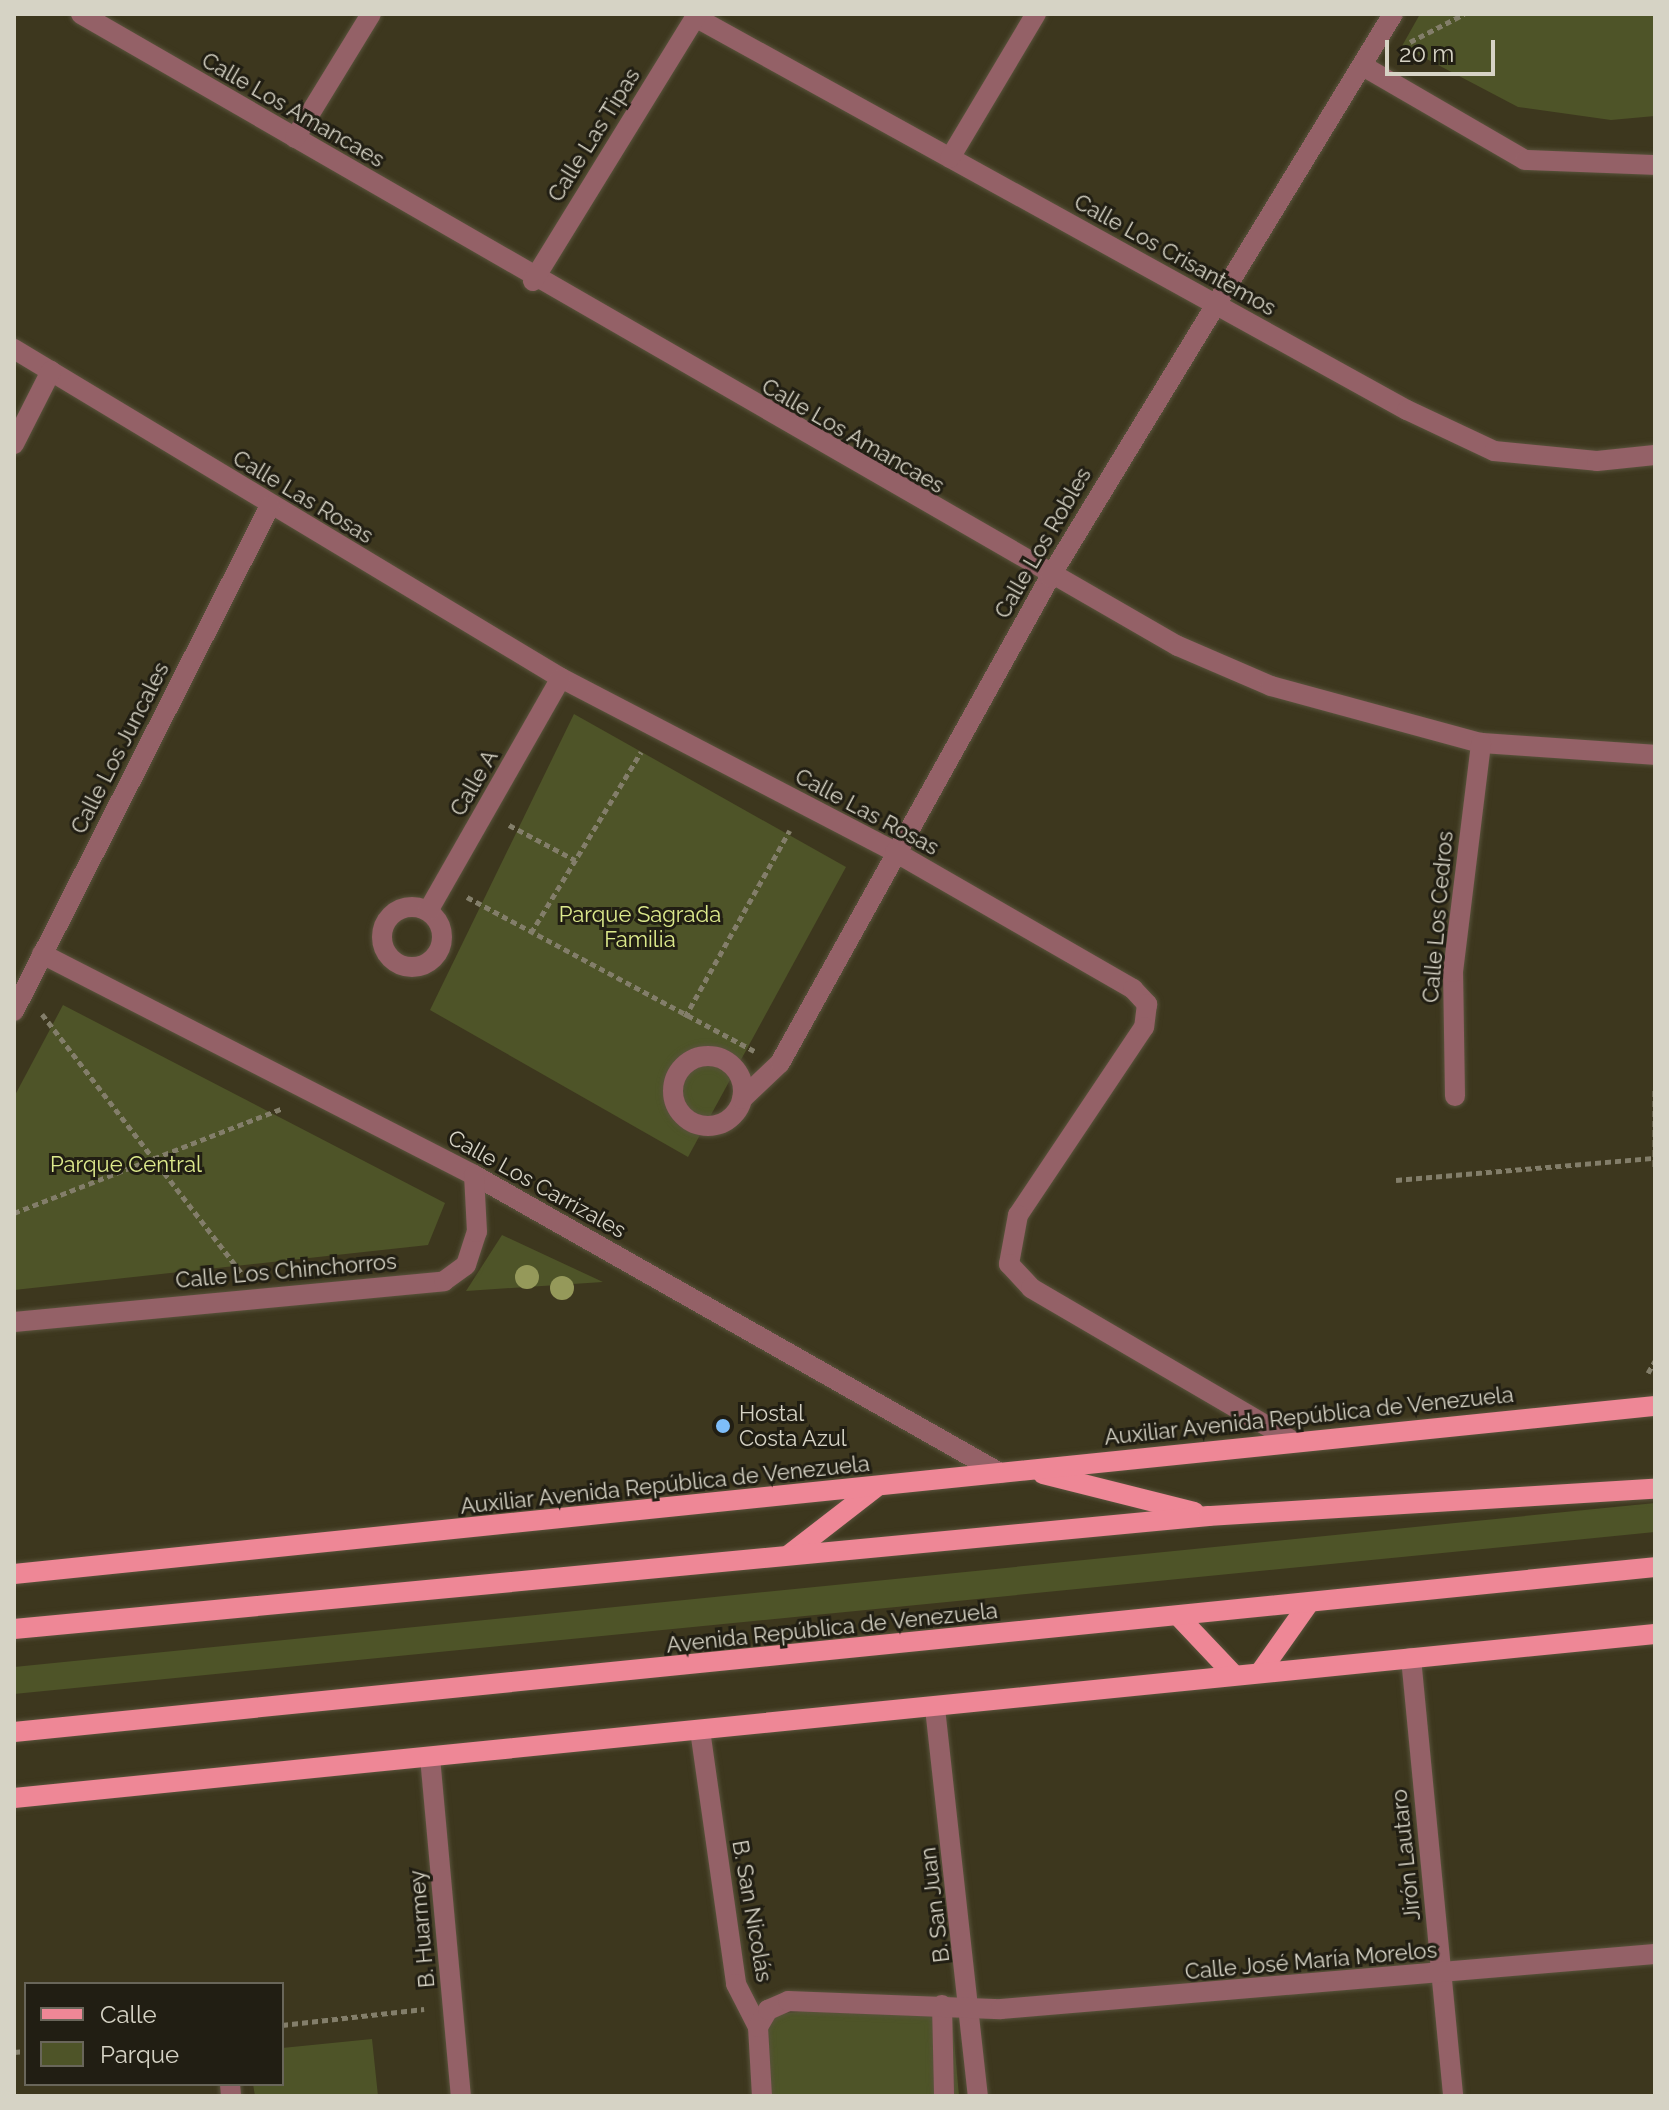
<!DOCTYPE html>
<meta charset="utf-8">
<style>
body{margin:0}
#map{position:relative;width:1669px;height:2110px;overflow:hidden;background:#3d371e;font-family:Raleway,sans-serif}
div>[style]{position:absolute}
.green>*{inset:0;background:#4e5428}
.path>*{height:5px;margin-top:-2.5px;transform-origin:0;background:repeating-linear-gradient(90deg,#837e6a 0 6px,transparent 0 10px)}
.roads{filter:drop-shadow(0 0 2px #59533c) drop-shadow(0 0 2px #59533c)}
.minor>*{height:20px;margin:-10px;padding:0 10px;transform-origin:10px;border-radius:10px;background:#946167}
.minor>.ring{margin:-10px;padding:0;box-sizing:content-box;background:none;border:20px solid #946167;border-radius:50%}
.major>*{height:20px;margin:-10px;padding:0 10px;transform-origin:10px;border-radius:10px;background:#ee8796}
.trees>*{width:24px;height:24px;margin:-12px;border-radius:50%;background:#95995a}
.dots>*{width:22px;height:22px;translate:-50% -50%;box-sizing:border-box;border:4px solid #211e13;border-radius:50%}
span{translate:-50% -50%;white-space:nowrap;text-align:center;line-height:1.15;-webkit-text-stroke:6px #211e13;paint-order:stroke}
.street-label{font-size:22px;color:#d6d3c5}
.park-label{font-size:22px;color:#ddea8c}
.poi-label{font-size:22px;color:#d6d3c5}
.left{translate:0 -50%;text-align:left}
.frame{position:absolute;inset:0;border:16px solid #d6d3c5;pointer-events:none}
.legend{position:absolute;left:24px;top:1982px;width:260px;height:104px;box-sizing:border-box;background:#211e13;border:2px solid #69665a;margin:0;padding:10px 14px;list-style:none;font-size:24px;color:#d6d3c5}
.legend li{display:flex;align-items:center;gap:16px;height:40px}
.legend b{width:40px;border:2px solid #69665a}
.scale{position:absolute;left:1385px;top:40px;width:110px;height:36px;box-sizing:border-box;border:4px solid #d6d3c5;border-top:0;padding-left:10px;font-size:24px;line-height:28px;white-space:nowrap;color:#d6d3c5;-webkit-text-stroke:6px #211e13;paint-order:stroke}
</style>
<div id="map">
<div class="green">
<i style="clip-path:polygon(1420px 14px,1655px 14px,1655px 116px,1611px 120px,1518px 107px,1402px 46px)"></i>
<i style="clip-path:polygon(574px 714px,846px 867px,688px 1157px,430px 1010px)"></i>
<i style="clip-path:polygon(63px 1005px,445px 1203px,428px 1245px,14px 1290px,14px 1097px)"></i>
<i style="clip-path:polygon(502px 1235px,603px 1282px,466px 1291px)"></i>
<i style="clip-path:polygon(1655px 1503px,1655px 1532px,14px 1694px,14px 1667px)"></i>
<i style="clip-path:polygon(950px 1996px,959px 2096px,767px 2096px,759px 2016px)"></i>
<i style="clip-path:polygon(372px 2039px,378px 2096px,255px 2096px,253px 2084px,282px 2084px,282px 2048px)"></i>
</div>
<div class="path">
<i style="left:1410px;top:42px;width:61px;rotate:-27.4deg"></i>
<i style="left:509px;top:825px;width:75px;rotate:27.9deg"></i>
<i style="left:467px;top:897px;width:326px;rotate:28.2deg"></i>
<i style="left:531px;top:933px;width:212px;rotate:-58.7deg"></i>
<i style="left:42px;top:1014px;width:326px;rotate:52.4deg"></i>
<i style="left:685px;top:1017px;width:214px;rotate:-60.7deg"></i>
<i style="left:1655px;top:1090px;width:77px;rotate:90deg"></i>
<i style="left:1396px;top:1180px;width:259px;rotate:-4.9deg"></i>
<i style="left:14px;top:1213px;width:287px;rotate:-21.3deg"></i>
<i style="left:1648px;top:1373px;width:14px;rotate:-60deg"></i>
<i style="left:282px;top:2025px;width:143px;rotate:-6.4deg"></i>
<i style="left:14px;top:2052px;width:12px;rotate:-5deg"></i>
</div>
<div class="roads">
<div class="minor">
<i style="left:81px;top:14px;width:1266px;rotate:29.95deg"></i>
<i style="left:1178px;top:646px;width:101px;rotate:23.3deg"></i>
<i style="left:1271px;top:686px;width:218px;rotate:15.2deg"></i>
<i style="left:1481px;top:743px;width:174px;rotate:3.9deg"></i>
<i style="left:695px;top:17px;width:813px;rotate:28.9deg"></i>
<i style="left:1407px;top:410px;width:96px;rotate:25.2deg"></i>
<i style="left:1494px;top:451px;width:103px;rotate:5.5deg"></i>
<i style="left:1597px;top:461px;width:58px;rotate:-5.9deg"></i>
<i style="left:1363px;top:66px;width:187px;rotate:30.1deg"></i>
<i style="left:1525px;top:160px;width:130px;rotate:2.2deg"></i>
<i style="left:295px;top:138px;width:145px;rotate:-58.5deg"></i>
<i style="left:950px;top:158px;width:168px;rotate:-59.2deg"></i>
<i style="left:533px;top:281px;width:313px;rotate:-58.4deg"></i>
<i style="left:14px;top:349px;width:638px;rotate:31.03deg"></i>
<i style="left:561px;top:678px;width:377px;rotate:27.5deg"></i>
<i style="left:895px;top:852px;width:275px;rotate:29.9deg"></i>
<i style="left:1133px;top:989px;width:21px;rotate:47deg"></i>
<i style="left:1147px;top:1004px;width:23px;rotate:97deg"></i>
<i style="left:1144px;top:1027px;width:226px;rotate:123.8deg"></i>
<i style="left:1018px;top:1215px;width:50px;rotate:100.4deg"></i>
<i style="left:1009px;top:1264px;width:33px;rotate:47deg"></i>
<i style="left:1031px;top:1288px;width:301px;rotate:30.3deg"></i>
<i style="left:14px;top:444px;width:82px;rotate:-63.1deg"></i>
<i class="ring" style="left:382px;top:907px;width:40px;height:40px"></i>
<i style="left:428px;top:911px;width:268px;rotate:-60.3deg"></i>
<i style="left:42px;top:954px;width:485px;rotate:27.1deg"></i>
<i style="left:474px;top:1175px;width:605px;rotate:29.53deg"></i>
<i style="left:14px;top:1011px;width:566px;rotate:-63.12deg"></i>
<i class="ring" style="left:673px;top:1056px;width:50px;height:50px"></i>
<i style="left:1455px;top:1096px;width:124px;rotate:-90.9deg"></i>
<i style="left:1453px;top:972px;width:231px;rotate:-83deg"></i>
<i style="left:742px;top:1099px;width:52px;rotate:-43.5deg"></i>
<i style="left:780px;top:1063px;width:556px;rotate:-60.95deg"></i>
<i style="left:1050px;top:577px;width:659px;rotate:-58.65deg"></i>
<i style="left:14px;top:1322px;width:432px;rotate:-5.4deg"></i>
<i style="left:444px;top:1281px;width:27px;rotate:-36deg"></i>
<i style="left:466px;top:1265px;width:35px;rotate:-72deg"></i>
<i style="left:477px;top:1232px;width:57px;rotate:-93deg"></i>
<i style="left:1411px;top:1658px;width:440px;rotate:84.5deg"></i>
<i style="left:935px;top:1708px;width:390px;rotate:83.7deg"></i>
<i style="left:700px;top:1730px;width:257px;rotate:81.9deg"></i>
<i style="left:736px;top:1984px;width:48px;rotate:62.9deg"></i>
<i style="left:758px;top:2027px;width:69px;rotate:86.7deg"></i>
<i style="left:430px;top:1757px;width:340px;rotate:84.8deg"></i>
<i style="left:942px;top:2005px;width:91px;rotate:88.7deg"></i>
<i style="left:758px;top:2027px;width:20px;rotate:-60deg"></i>
<i style="left:768px;top:2010px;width:22px;rotate:-24deg"></i>
<i style="left:788px;top:2001px;width:213px;rotate:2.2deg"></i>
<i style="left:1001px;top:2009px;width:656px;rotate:-4.81deg"></i>
<i style="left:230px;top:2084px;width:12px;rotate:85deg"></i>
</div>
<div class="major">
<i style="left:1043px;top:1474px;width:156px;rotate:14.1deg"></i>
<i style="left:790px;top:1554px;width:108px;rotate:-37.8deg"></i>
<i style="left:14px;top:1574px;width:1650px;rotate:-5.85deg"></i>
<i style="left:1181px;top:1619px;width:76px;rotate:46.6deg"></i>
<i style="left:14px;top:1629px;width:1200px;rotate:-5.4deg"></i>
<i style="left:1209px;top:1516px;width:447px;rotate:-3.5deg"></i>
<i style="left:1261px;top:1671px;width:83px;rotate:-54.8deg"></i>
<i style="left:14px;top:1732px;width:1649px;rotate:-5.74deg"></i>
<i style="left:14px;top:1798px;width:1649px;rotate:-5.71deg"></i>
</div>
</div>
<div class="trees">
<i style="left:527px;top:1277px"></i>
<i style="left:562px;top:1288px"></i>
</div>
<div class="dots">
<i style="left:723px;top:1426px;background:#7ebef9"></i>
</div>
<div class="street-label">
<span style="left:293px;top:110px;rotate:30deg">Calle Los Amancaes</span>
<span style="left:594px;top:135px;rotate:-58deg">Calle Las Tipas</span>
<span style="left:1175px;top:255px;rotate:29deg">Calle Los Crisantemos</span>
<span style="left:853px;top:436px;rotate:30deg">Calle Los Amancaes</span>
<span style="left:303px;top:497px;rotate:31deg">Calle Las Rosas</span>
<span style="left:1043px;top:543px;rotate:-60deg">Calle Los Robles</span>
<span style="left:120px;top:748px;rotate:-63deg">Calle Los Juncales</span>
<span style="left:474px;top:783px;rotate:-60deg">Calle A</span>
<span style="left:867px;top:812px;rotate:28deg">Calle Las Rosas</span>
<span style="left:1438px;top:917px;rotate:-85deg">Calle Los Cedros</span>
<span style="left:537px;top:1184px;rotate:29deg">Calle Los Carrizales</span>
<span style="left:286px;top:1271px;rotate:-5deg">Calle Los Chinchorros</span>
<span style="left:1309px;top:1416px;rotate:-6deg">Auxiliar Avenida República de Venezuela</span>
<span style="left:665px;top:1485px;rotate:-6deg">Auxiliar Avenida República de Venezuela</span>
<span style="left:832px;top:1628px;rotate:-6deg">Avenida República de Venezuela</span>
<span style="left:1406px;top:1855px;rotate:-96deg">Jirón Lautaro</span>
<span style="left:935px;top:1905px;rotate:-97deg">B. San Juan</span>
<span style="left:752px;top:1911px;rotate:80deg">B. San Nicolás</span>
<span style="left:422px;top:1929px;rotate:-95deg">B. Huarmey</span>
<span style="left:1311px;top:1961px;rotate:-5deg">Calle José María Morelos</span>
</div>
<div class="park-label">
<span style="left:640px;top:927px">Parque Sagrada<br>Familia</span>
<span style="left:126px;top:1165px">Parque Central</span>
</div>
<div class="poi-label">
<span class="left" style="left:739px;top:1426px">Hostal<br>Costa Azul</span>
</div>
<div class="frame"></div>
<ul class="legend">
<li><b style="height:10px;background:#ee8796"></b>Calle</li>
<li><b style="height:22px;background:#4e5428"></b>Parque</li>
</ul>
<div class="scale">20 m</div>
</div>
